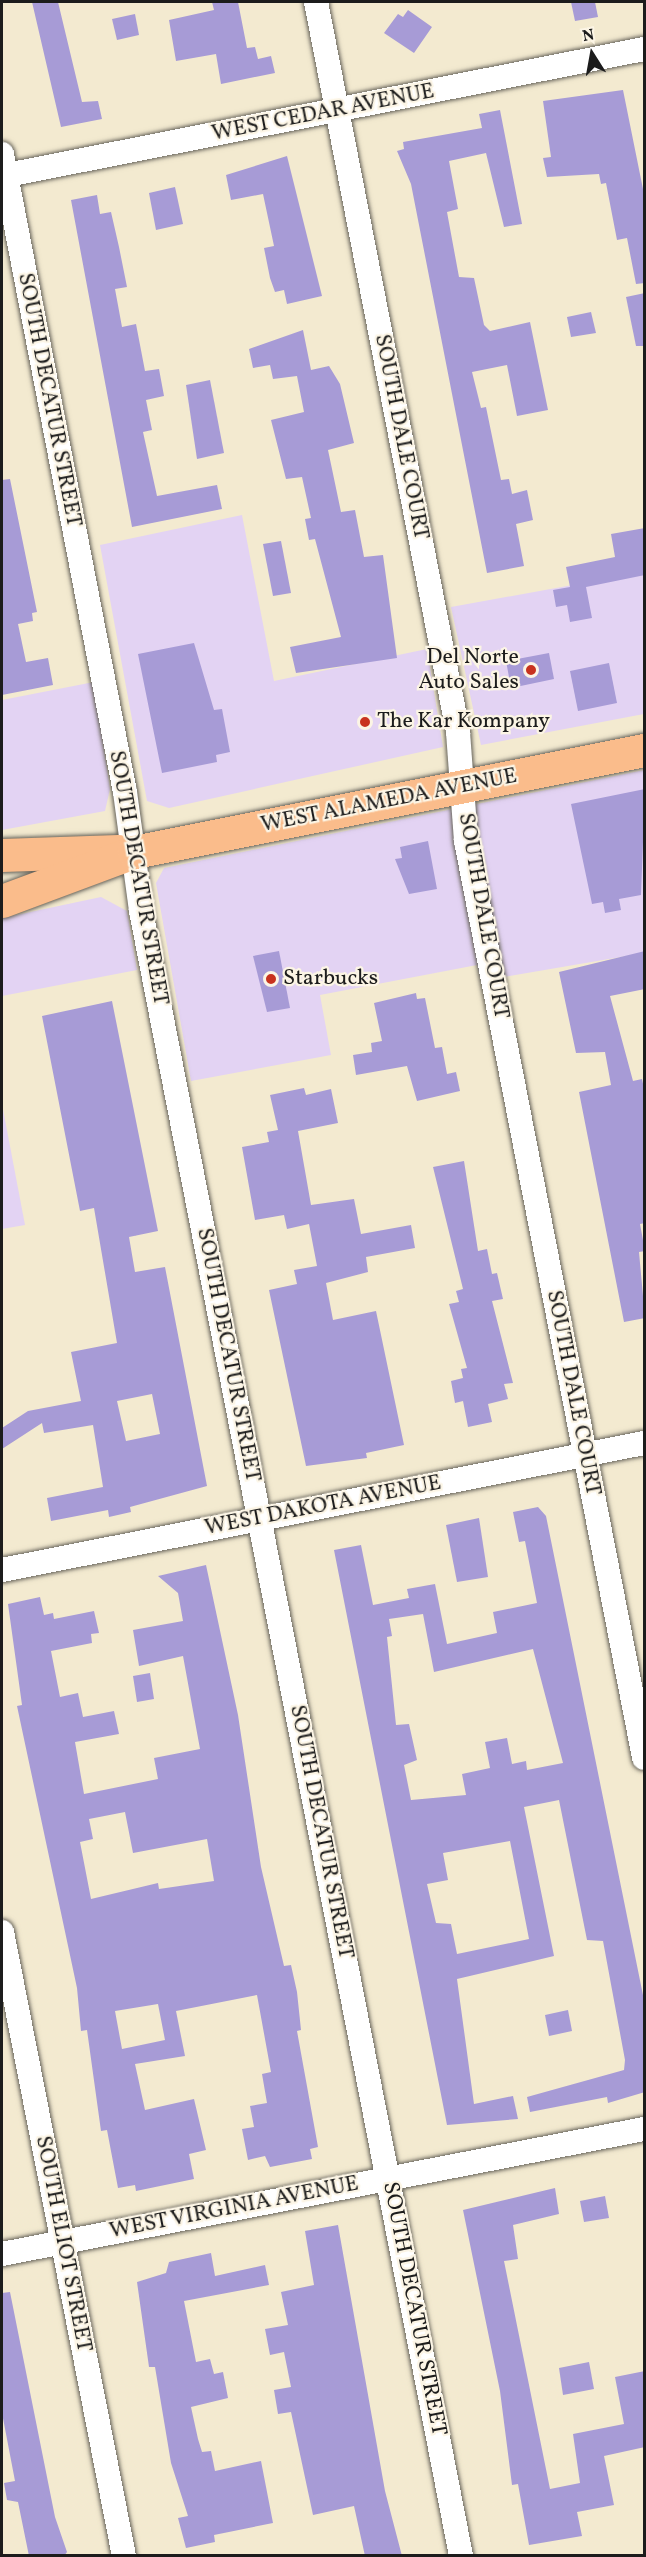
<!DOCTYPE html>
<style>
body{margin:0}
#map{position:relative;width:646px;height:2557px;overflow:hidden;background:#f3ead0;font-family:Vollkorn,serif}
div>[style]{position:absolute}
.built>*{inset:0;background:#e3d3f3}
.building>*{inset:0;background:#a79bd6}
.roads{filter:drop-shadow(0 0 2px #67645b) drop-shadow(0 0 2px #67645b)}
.minor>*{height:24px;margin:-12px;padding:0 12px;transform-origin:12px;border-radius:12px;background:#fff}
.primary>*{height:33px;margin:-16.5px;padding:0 16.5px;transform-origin:16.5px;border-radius:16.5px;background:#fabc8b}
.dots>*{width:16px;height:16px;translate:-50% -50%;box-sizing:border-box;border:3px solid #fcf5e5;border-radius:50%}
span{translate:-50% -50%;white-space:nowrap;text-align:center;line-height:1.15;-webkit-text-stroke:4.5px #fcf5e5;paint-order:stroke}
.street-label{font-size:22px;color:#1c1c1c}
.poi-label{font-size:22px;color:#1c1c1c}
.right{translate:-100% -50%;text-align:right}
.left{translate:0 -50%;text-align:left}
.frame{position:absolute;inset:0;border:3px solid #1c1c1c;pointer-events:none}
.north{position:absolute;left:562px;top:24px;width:60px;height:60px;-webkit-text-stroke:4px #fcf5e5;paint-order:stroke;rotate:349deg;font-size:16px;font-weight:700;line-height:24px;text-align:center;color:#1c1c1c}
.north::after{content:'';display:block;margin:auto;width:21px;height:27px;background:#1c1c1c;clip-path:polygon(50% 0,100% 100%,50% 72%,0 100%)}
</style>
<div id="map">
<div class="built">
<i style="clip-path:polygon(242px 515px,274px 681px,427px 649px,443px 747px,169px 808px,147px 801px,100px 545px)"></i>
<i style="clip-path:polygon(644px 572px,644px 714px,481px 745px,451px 607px)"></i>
<i style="clip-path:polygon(94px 682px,110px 789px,105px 811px,2px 830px,2px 700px)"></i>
<i style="clip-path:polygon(644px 770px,644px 953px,481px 981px,477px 965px,320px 995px,331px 1055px,191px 1081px,156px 883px,164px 868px)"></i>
<i style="clip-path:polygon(101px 897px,127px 911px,137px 970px,2px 996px,2px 918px)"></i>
<i style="clip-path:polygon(2px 1104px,25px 1225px,2px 1229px)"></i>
</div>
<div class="building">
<i style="clip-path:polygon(32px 2px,58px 2px,82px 102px,98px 101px,102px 119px,61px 127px)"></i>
<i style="clip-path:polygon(212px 2px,238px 2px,247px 48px,255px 47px,258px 59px,271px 56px,275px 73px,221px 84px,216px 54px,176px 61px,169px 20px,214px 10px)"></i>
<i style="clip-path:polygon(571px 2px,595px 2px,598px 17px,575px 21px)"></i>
<i style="clip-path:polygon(408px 10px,432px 27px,414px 53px,384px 33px,398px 14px,403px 17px)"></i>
<i style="clip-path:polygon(135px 14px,139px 35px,117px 40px,112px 19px)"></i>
<i style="clip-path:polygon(623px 90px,645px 199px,645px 283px,636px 284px,627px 238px,617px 240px,606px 183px,601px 184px,599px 174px,547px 177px,543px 158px,551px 157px,543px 101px)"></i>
<i style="clip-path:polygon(500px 110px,522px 224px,504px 227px,486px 153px,449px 161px,458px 209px,447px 212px,459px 277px,474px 278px,484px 325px,490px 331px,530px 322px,548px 410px,517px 416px,507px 365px,472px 372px,481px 408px,486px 407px,501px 480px,509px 479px,512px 494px,527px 490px,533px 520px,516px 524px,524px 566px,487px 573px,411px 184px,397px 151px,404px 149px,403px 142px,482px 128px,479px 114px)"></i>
<i style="clip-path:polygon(287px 156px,322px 296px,287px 304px,284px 290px,275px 292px,270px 278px,264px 248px,274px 246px,263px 194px,231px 200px,226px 175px)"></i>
<i style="clip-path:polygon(175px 187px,183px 224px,156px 230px,149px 193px)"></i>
<i style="clip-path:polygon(97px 195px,100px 214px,111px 212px,119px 247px,127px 287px,115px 289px,122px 327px,136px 324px,145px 371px,159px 369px,164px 396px,146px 400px,152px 430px,143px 432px,157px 496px,217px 485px,222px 509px,132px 527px,71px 200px)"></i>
<i style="clip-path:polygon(645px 293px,645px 346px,636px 346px,626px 297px)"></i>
<i style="clip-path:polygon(591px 312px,596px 333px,571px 337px,567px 317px)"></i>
<i style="clip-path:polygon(303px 330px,311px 370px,329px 366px,340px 384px,354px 443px,328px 450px,332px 469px,341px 512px,355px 510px,364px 557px,383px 555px,397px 658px,296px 673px,290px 647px,341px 637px,315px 539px,309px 540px,305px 519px,311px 518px,302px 477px,286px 479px,271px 420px,304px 412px,297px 376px,273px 379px,270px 365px,253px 368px,249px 349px)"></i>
<i style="clip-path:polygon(210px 380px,224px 453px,197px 459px,186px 385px)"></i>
<i style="clip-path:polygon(10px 479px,37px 612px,32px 613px,33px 621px,18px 624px,26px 662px,48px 658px,53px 685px,2px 695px,2px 480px)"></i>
<i style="clip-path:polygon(645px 528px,645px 575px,586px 587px,592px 618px,570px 622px,567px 605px,556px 607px,553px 590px,570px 587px,566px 567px,615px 557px,611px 534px)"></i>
<i style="clip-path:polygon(281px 541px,291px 593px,273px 596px,263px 544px)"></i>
<i style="clip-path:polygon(194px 643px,214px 710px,222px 709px,230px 752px,216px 755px,217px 762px,162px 773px,138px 654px)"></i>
<i style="clip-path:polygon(549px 653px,554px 679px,511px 688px,506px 661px)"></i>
<i style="clip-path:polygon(609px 663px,617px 703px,578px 711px,570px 671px)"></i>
<i style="clip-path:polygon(645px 789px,641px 895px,619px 899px,621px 910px,605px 913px,603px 902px,592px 904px,571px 804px)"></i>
<i style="clip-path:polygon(428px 841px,437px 889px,409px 894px,395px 859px,402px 858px,400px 847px)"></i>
<i style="clip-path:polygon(279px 951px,290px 1008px,267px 1012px,253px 956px)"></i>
<i style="clip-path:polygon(645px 951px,645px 989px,610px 996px,633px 1081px,642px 1079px,645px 1093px,645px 1223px,640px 1224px,645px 1251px,639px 1252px,645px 1318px,624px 1322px,579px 1092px,611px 1085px,605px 1052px,576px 1053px,559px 972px)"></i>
<i style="clip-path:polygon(416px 993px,417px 999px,425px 998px,435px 1048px,442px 1047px,447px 1074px,456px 1072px,460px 1091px,417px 1101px,407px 1066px,356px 1075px,353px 1055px,372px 1052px,371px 1043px,382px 1041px,374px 1003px)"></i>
<i style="clip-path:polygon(evenodd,112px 1001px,158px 1231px,129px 1237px,135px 1272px,165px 1267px,207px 1486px,130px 1507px,131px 1512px,109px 1517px,108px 1510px,51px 1521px,47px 1498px,103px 1487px,93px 1425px,44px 1433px,42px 1423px,2px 1449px,2px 1428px,28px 1411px,81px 1401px,71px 1352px,117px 1343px,94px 1208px,80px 1211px,42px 1016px,112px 1001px,152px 1394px,160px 1434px,126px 1441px,117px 1401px,152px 1394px)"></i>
<i style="clip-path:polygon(304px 1088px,306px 1095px,331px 1089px,338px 1123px,298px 1131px,311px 1205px,354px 1199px,361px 1234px,411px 1225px,415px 1248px,366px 1257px,368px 1272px,326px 1283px,333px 1320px,376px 1311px,404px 1445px,366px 1453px,367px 1458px,306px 1466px,269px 1290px,297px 1284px,294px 1270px,317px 1266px,309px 1224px,287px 1229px,284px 1215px,255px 1220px,242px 1147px,269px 1142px,267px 1132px,278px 1130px,270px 1095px)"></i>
<i style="clip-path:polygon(464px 1161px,478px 1251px,487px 1249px,492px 1274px,497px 1273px,503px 1299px,492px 1301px,513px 1383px,504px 1384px,508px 1399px,488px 1404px,492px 1422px,468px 1427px,463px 1401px,455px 1403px,451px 1381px,463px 1378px,461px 1369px,467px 1368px,449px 1304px,459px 1302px,456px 1291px,463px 1289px,433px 1167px)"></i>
<i style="clip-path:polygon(evenodd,538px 1507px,546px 1516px,645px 2005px,645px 2092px,608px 2103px,607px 2097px,530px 2112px,527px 2097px,624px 2070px,625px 2060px,603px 1941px,587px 1940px,559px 1800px,524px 1807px,554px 1956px,457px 1979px,474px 2104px,513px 2096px,518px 2119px,447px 2125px,334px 1550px,361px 1545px,373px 1605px,409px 1598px,407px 1589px,435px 1584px,447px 1644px,497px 1633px,493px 1612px,537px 1603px,525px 1541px,519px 1542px,513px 1512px,538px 1507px,423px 1614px,434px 1672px,533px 1649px,563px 1763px,527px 1770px,526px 1761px,512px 1764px,507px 1738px,485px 1742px,490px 1768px,462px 1774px,466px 1795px,411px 1800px,404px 1765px,417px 1760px,409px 1724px,396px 1725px,387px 1637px,392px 1636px,389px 1619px,423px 1614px,538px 1507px,510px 1841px,529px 1939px,457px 1954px,451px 1924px,436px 1923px,427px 1884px,448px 1880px,443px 1853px,510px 1841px)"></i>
<i style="clip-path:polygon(479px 1518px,488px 1577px,457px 1582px,446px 1525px)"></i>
<i style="clip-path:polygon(evenodd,206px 1565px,238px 1715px,261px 1867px,284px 1966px,291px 1965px,297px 1992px,301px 2030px,297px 2031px,318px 2147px,310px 2149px,312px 2159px,270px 2167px,265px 2156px,248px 2160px,242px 2129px,254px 2127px,250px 2106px,267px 2103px,262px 2074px,271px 2072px,257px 1995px,176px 2011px,185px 2056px,135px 2064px,145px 2110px,194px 2099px,206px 2150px,189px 2154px,194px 2179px,136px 2191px,135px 2185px,118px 2188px,107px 2130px,101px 2131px,87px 2030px,81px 2031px,77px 1988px,17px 1706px,22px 1705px,8px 1604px,40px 1597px,44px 1615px,53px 1613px,54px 1619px,94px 1611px,99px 1633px,91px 1634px,92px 1643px,51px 1651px,60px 1697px,78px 1693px,83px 1717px,114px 1711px,119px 1734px,75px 1742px,84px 1794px,158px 1779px,154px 1758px,200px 1749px,183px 1656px,139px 1666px,133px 1630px,183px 1621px,178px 1593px,158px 1576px,206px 1565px,125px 1812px,133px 1853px,207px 1839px,214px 1881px,159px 1889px,158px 1883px,91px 1899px,80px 1842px,93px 1839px,89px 1819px,125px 1812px,206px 1565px,158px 2004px,165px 2040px,122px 2049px,115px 2011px,158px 2004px)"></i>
<i style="clip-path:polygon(150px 1673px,154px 1699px,137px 1702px,133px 1676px)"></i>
<i style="clip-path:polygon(568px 2010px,572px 2031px,549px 2036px,545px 2015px)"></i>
<i style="clip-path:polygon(555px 2188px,559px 2214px,513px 2225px,518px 2259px,504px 2261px,550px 2489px,580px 2483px,573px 2434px,624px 2424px,615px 2377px,645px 2371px,645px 2447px,604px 2456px,614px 2505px,577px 2512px,582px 2536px,529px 2545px,518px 2484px,512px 2485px,500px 2391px,463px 2210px)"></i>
<i style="clip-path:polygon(605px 2196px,609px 2218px,584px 2222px,580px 2201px)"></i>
<i style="clip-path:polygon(338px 2225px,385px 2491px,402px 2556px,365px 2556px,354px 2506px,313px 2515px,291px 2412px,278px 2414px,274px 2390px,291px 2387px,284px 2352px,270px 2355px,265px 2329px,288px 2325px,281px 2292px,314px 2285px,305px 2231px)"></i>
<i style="clip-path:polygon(211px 2253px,215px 2276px,265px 2265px,269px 2285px,184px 2301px,196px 2362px,210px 2359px,214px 2374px,223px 2372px,228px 2398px,191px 2407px,198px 2439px,202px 2452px,211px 2451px,215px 2471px,261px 2461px,273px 2523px,214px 2535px,215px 2542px,186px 2548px,178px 2518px,188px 2516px,171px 2463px,155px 2367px,149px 2367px,137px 2282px,166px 2273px,169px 2262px)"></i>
<i style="clip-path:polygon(10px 2292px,55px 2517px,67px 2552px,64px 2556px,29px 2556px,18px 2502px,7px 2500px,4px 2483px,15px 2481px,2px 2413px,2px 2293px)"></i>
<i style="clip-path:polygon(589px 2362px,594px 2389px,563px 2395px,559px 2368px)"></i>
</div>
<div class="roads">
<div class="minor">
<i style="left:316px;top:2px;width:744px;rotate:78.99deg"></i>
<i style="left:458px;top:732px;width:109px;rotate:85.8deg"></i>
<i style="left:466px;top:841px;width:934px;rotate:79.01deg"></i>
<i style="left:2px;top:154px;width:650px;rotate:79.09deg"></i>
<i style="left:125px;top:792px;width:120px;rotate:82.3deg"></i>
<i style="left:141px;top:911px;width:1676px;rotate:78.99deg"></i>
<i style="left:2px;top:176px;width:654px;rotate:-11.19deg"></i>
<i style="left:2px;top:1570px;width:654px;rotate:-11.19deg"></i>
<i style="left:2px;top:1932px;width:636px;rotate:78.94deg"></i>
<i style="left:2px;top:2254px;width:654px;rotate:-11.02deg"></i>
</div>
<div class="primary">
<i style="left:2px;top:855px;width:116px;rotate:-2deg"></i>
<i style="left:2px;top:901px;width:141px;rotate:-20.4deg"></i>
<i style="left:134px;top:852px;width:520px;rotate:-11.31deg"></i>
</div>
</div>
<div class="dots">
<i style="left:531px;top:670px;background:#c8321e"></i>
<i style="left:365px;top:722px;background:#c8321e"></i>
<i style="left:271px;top:979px;background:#c8321e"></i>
</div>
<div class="street-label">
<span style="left:323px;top:113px;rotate:-11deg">WEST CEDAR AVENUE</span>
<span style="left:49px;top:400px;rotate:79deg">SOUTH DECATUR STREET</span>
<span style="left:401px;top:437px;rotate:79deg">SOUTH DALE COURT</span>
<span style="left:389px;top:801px;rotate:-11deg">WEST ALAMEDA AVENUE</span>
<span style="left:138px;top:878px;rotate:80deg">SOUTH DECATUR STREET</span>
<span style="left:483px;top:916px;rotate:80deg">SOUTH DALE COURT</span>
<span style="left:228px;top:1355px;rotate:79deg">SOUTH DECATUR STREET</span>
<span style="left:573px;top:1393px;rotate:79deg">SOUTH DALE COURT</span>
<span style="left:323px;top:1506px;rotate:-11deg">WEST DAKOTA AVENUE</span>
<span style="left:321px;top:1832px;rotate:79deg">SOUTH DECATUR STREET</span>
<span style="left:234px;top:2208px;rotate:-11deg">WEST VIRGINIA AVENUE</span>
<span style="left:63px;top:2244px;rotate:79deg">SOUTH ELIOT STREET</span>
<span style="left:414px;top:2309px;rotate:79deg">SOUTH DECATUR STREET</span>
</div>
<div class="poi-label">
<span class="right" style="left:519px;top:670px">Del Norte<br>Auto Sales</span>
<span class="left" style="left:377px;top:722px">The Kar Kompany</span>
<span class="left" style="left:283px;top:979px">Starbucks</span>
</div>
<div class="frame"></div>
<div class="north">N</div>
</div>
